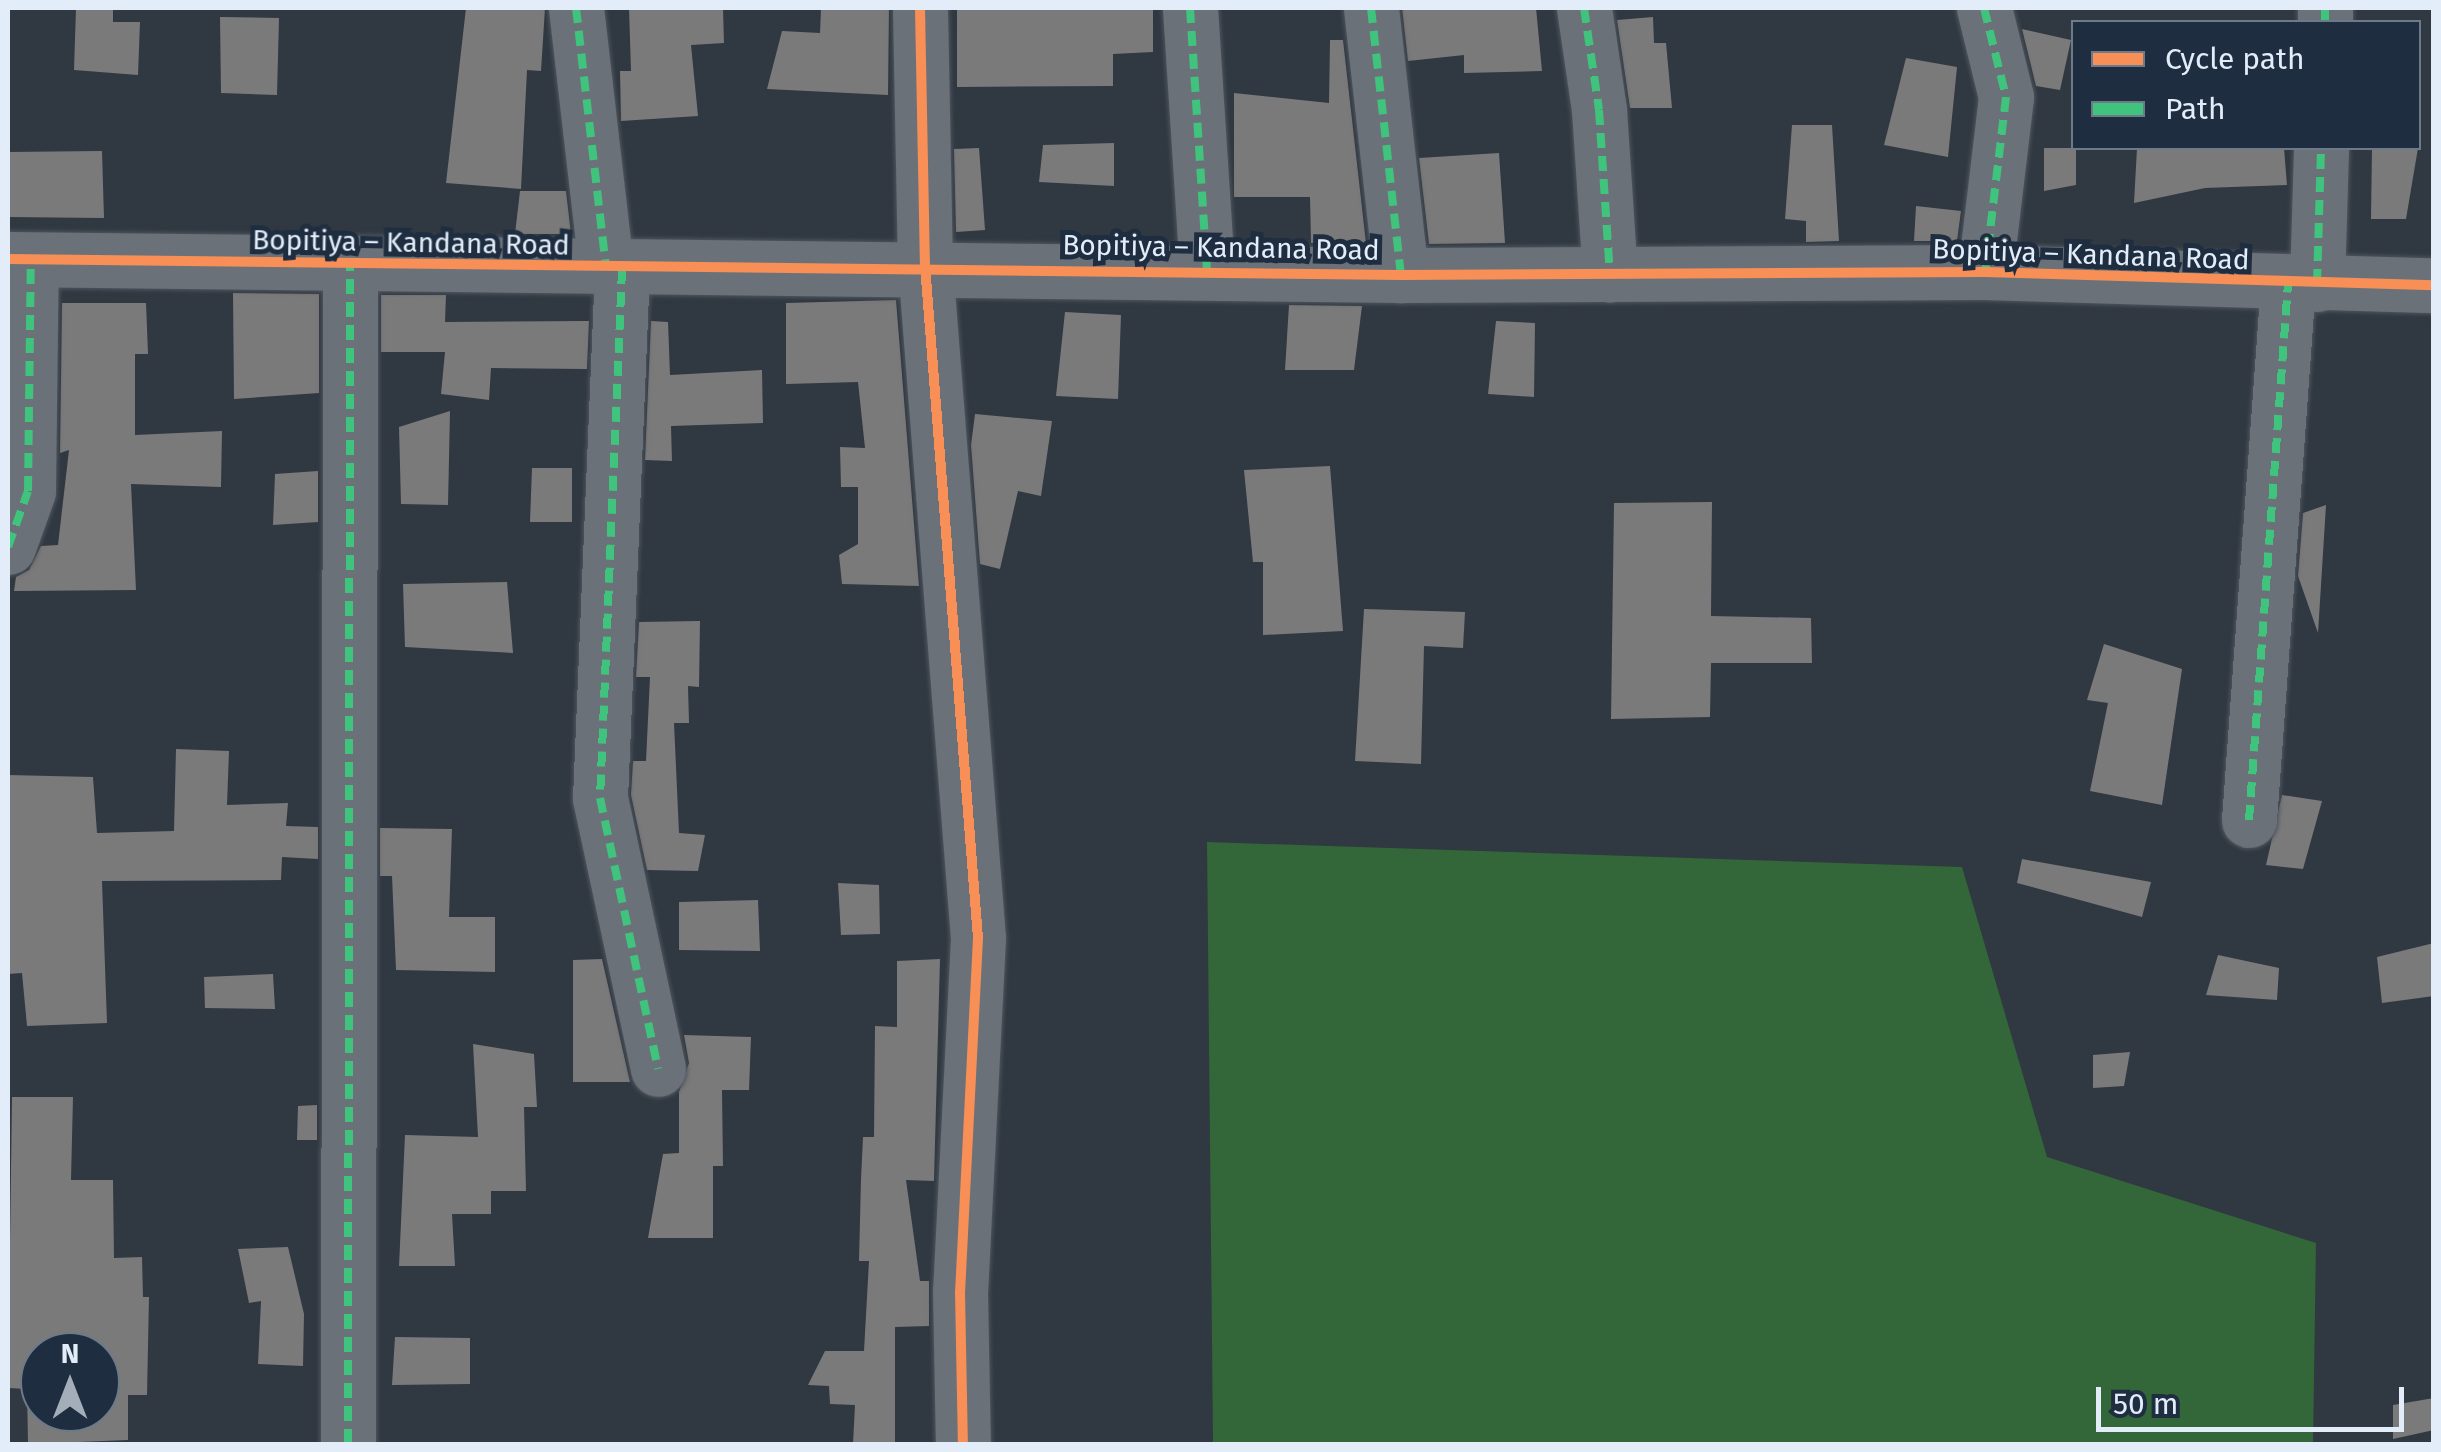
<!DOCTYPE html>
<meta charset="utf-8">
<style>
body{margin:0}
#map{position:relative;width:2441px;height:1452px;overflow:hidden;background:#303841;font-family:"Fira Sans",sans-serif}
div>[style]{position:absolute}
.green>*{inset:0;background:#336638}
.building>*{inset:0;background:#7b7a7b}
.roads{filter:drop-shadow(0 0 2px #4e555e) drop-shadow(0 0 2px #4e555e)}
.minor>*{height:55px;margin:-27.5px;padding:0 27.5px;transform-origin:27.5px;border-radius:27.5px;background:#6b7178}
.quiet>*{height:8px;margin-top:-4px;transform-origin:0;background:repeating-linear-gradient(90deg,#40c37c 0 15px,transparent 0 23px)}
.cycleway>*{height:10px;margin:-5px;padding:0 5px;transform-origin:5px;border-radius:5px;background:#f78f57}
span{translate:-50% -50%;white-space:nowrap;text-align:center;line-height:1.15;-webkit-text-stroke:10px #1e2d3f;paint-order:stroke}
.street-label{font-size:28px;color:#e3edf9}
.frame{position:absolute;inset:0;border:10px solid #e3edf9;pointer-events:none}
.legend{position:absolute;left:2071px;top:20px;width:350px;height:130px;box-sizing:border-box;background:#1e2d3f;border:2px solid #6d7a89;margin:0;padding:12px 18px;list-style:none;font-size:30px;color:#e3edf9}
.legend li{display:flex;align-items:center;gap:20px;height:50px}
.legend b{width:50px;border:2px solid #6d7a89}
.north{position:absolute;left:20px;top:1332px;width:100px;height:100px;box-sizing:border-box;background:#1e2d3f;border:2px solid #6d7a89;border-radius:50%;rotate:0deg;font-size:28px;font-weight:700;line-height:40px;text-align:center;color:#e3edf9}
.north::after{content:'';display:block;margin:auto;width:35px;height:45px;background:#a4aeb9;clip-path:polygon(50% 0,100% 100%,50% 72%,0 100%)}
.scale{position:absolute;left:2096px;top:1387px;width:308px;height:45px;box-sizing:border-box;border:5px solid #e3edf9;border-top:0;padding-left:12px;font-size:30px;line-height:35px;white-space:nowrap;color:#e3edf9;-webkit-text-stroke:8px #1e2d3f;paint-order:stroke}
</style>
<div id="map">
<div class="green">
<i style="clip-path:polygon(1207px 842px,1962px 867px,2047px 1157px,2316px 1243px,2313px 1444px,1213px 1444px)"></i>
</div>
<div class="building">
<i style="clip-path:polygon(76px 8px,113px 8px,113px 22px,140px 22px,138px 75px,74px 70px)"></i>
<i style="clip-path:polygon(466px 8px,545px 8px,541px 71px,527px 70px,521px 189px,446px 183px)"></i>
<i style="clip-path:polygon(629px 8px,723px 8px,724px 43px,691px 45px,698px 116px,621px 121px,620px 71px,631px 71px)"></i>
<i style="clip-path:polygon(821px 8px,889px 8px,888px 95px,767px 89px,782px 31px,820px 33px)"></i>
<i style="clip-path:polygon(957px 8px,1153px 8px,1153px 52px,1113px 54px,1113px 86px,957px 87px)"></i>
<i style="clip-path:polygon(1402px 8px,1536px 8px,1542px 71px,1464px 73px,1464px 55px,1408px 61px)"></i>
<i style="clip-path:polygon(220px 17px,279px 18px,277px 95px,221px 93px)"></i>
<i style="clip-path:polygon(1653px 17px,1654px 43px,1666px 43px,1672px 108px,1630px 108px,1617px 20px)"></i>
<i style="clip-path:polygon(2022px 29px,2071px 40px,2060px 90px,2036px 86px)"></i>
<i style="clip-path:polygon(1330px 40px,1343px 40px,1366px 243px,1311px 243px,1310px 197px,1234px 197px,1234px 93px,1329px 103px)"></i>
<i style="clip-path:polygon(1906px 58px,1957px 67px,1948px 157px,1884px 145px)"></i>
<i style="clip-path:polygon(1792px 125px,1832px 125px,1839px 241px,1806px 242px,1806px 221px,1785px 219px)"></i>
<i style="clip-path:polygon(1114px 143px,1114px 186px,1039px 182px,1043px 145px)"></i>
<i style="clip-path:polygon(979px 148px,985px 230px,956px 232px,954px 149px)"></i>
<i style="clip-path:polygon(2044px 148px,2076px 148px,2076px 185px,2044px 191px)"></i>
<i style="clip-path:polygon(2137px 148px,2284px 148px,2287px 185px,2205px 188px,2134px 203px)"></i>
<i style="clip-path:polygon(2372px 148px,2418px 148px,2406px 219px,2371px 219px)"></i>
<i style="clip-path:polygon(102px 151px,104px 218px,8px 217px,8px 152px)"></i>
<i style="clip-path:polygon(1499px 153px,1505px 243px,1429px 244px,1419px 158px)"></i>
<i style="clip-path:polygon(520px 191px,566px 191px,571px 234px,515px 234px)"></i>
<i style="clip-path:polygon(1916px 206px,1961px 211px,1957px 241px,1914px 241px)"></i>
<i style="clip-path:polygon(233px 293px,319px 294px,319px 393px,234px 399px)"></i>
<i style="clip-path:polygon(381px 295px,446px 295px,445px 322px,589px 321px,587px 369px,491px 368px,489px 400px,441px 394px,445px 352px,381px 352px)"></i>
<i style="clip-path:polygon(896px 300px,919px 586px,842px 584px,839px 555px,858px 544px,858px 487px,841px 487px,840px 447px,865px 448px,858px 382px,786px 384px,786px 303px)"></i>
<i style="clip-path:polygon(62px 303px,146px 303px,148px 354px,135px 354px,135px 435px,222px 431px,221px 487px,131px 484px,136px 590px,14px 591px,16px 577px,29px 570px,41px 546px,58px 545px,69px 450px,60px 453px)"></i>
<i style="clip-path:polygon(1289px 305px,1362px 306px,1354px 370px,1285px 370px)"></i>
<i style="clip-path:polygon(1065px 312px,1121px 315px,1118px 399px,1056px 396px)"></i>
<i style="clip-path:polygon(651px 321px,668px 322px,670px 375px,762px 370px,763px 423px,671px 426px,672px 461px,645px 460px)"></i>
<i style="clip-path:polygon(1496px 321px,1535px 323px,1534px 397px,1488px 394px)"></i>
<i style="clip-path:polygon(450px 411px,448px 505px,401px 504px,399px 427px)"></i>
<i style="clip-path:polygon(975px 414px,1052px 421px,1041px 496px,1018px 491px,1000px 569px,980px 564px,971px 445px)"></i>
<i style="clip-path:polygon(1330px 466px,1343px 631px,1263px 635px,1263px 562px,1253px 562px,1244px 470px)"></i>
<i style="clip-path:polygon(532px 468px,572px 468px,572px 522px,530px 522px)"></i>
<i style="clip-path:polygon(318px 471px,318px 522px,273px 525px,275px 474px)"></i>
<i style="clip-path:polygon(1712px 502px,1711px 616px,1811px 618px,1812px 663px,1711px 663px,1710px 717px,1611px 719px,1614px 503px)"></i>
<i style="clip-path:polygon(2326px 505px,2318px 633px,2298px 576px,2303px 513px)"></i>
<i style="clip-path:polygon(507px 582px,513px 653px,405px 647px,403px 584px)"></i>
<i style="clip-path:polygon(1364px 609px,1465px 612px,1463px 648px,1424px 646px,1421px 764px,1355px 761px)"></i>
<i style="clip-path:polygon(700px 621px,699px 687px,688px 686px,689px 723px,674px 723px,679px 833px,705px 835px,698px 871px,647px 870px,631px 795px,633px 761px,646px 761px,650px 677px,636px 677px,639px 622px)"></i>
<i style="clip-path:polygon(2104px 644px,2182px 669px,2162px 805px,2090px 791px,2108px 703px,2087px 700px)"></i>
<i style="clip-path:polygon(176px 749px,229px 751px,227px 805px,288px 803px,286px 826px,318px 827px,318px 859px,282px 857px,281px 880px,102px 881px,107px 1023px,27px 1026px,22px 973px,8px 974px,8px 775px,93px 777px,97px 833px,174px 831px)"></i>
<i style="clip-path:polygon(2282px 795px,2322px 801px,2303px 869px,2266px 865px)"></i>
<i style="clip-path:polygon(380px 828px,452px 829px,449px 917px,495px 917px,495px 972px,396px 970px,392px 876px,380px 876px)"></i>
<i style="clip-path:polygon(2022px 859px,2151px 882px,2142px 917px,2017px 883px)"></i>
<i style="clip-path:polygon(838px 883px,879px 885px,880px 934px,841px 935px)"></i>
<i style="clip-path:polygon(758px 900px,760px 951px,679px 950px,679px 902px)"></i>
<i style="clip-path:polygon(2434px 943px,2434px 996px,2382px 1003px,2377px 957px)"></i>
<i style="clip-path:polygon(2218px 955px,2279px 968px,2277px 1000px,2206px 995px)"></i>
<i style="clip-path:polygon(602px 959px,630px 1082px,573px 1082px,573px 960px)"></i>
<i style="clip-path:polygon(940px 959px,934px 1181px,906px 1180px,920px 1281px,929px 1281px,929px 1326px,895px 1327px,895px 1444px,853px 1444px,855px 1405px,830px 1404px,829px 1386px,808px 1385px,825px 1351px,864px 1351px,869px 1261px,859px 1261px,861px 1179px,863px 1137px,874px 1137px,875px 1026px,897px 1027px,897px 961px)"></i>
<i style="clip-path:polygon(273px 974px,275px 1009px,205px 1008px,204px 977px)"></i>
<i style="clip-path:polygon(684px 1035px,751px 1037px,749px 1090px,722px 1090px,723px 1166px,713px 1166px,713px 1238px,648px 1238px,663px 1154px,679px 1153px,679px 1092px,689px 1063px)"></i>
<i style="clip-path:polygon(473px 1044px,534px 1054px,537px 1107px,524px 1107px,526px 1191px,491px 1191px,491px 1214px,452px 1214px,455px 1266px,399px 1266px,405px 1135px,478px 1137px)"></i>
<i style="clip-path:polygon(2130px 1052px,2124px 1086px,2093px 1088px,2093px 1055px)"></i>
<i style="clip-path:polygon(evenodd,12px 1097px,73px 1097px,71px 1180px,113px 1180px,114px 1258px,142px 1257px,143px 1297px,149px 1297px,147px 1395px,128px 1395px,128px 1440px,28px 1444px,27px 1389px,8px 1388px,12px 1097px,40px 1352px,100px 1352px,100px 1412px,40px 1412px,40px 1352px)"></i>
<i style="clip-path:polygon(317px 1105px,317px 1140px,297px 1140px,298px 1106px)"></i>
<i style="clip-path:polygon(288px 1247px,304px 1314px,303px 1366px,258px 1364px,261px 1301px,249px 1303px,238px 1249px)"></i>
<i style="clip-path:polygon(395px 1337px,470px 1338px,470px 1384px,392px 1385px)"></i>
<i style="clip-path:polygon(2434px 1398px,2434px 1430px,2393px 1439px,2393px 1405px)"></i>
</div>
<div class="roads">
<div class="minor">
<i style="left:576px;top:8px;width:261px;rotate:83.4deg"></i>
<i style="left:920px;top:8px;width:257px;rotate:88.9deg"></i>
<i style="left:925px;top:265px;width:675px;rotate:85.5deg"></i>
<i style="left:978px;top:938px;width:354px;rotate:92.9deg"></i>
<i style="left:960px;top:1292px;width:152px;rotate:88.9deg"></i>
<i style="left:1190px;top:8px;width:261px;rotate:86.3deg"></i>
<i style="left:1371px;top:8px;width:269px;rotate:83.6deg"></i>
<i style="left:1584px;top:8px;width:103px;rotate:81.6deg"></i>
<i style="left:1599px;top:110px;width:165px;rotate:86.2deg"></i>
<i style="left:1984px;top:8px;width:92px;rotate:76.1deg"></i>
<i style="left:2006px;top:97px;width:176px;rotate:96.8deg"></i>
<i style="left:2325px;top:22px;width:14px;rotate:-90deg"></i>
<i style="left:8px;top:259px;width:1393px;rotate:0.66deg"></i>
<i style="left:1401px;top:275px;width:584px;rotate:-0.29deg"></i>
<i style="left:1985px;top:272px;width:449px;rotate:1.7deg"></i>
<i style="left:622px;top:269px;width:529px;rotate:92.38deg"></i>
<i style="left:600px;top:798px;width:277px;rotate:77.9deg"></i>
<i style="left:2317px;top:284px;width:136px;rotate:-88.3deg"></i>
<i style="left:8px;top:547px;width:59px;rotate:-70.3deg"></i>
<i style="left:28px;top:491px;width:231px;rotate:-89.3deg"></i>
<i style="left:2249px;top:820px;width:537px;rotate:-85.84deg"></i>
<i style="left:348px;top:1444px;width:1178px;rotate:-89.9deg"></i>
</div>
</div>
<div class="quiet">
<i style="left:576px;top:8px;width:261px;rotate:83.4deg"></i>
<i style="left:1190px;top:8px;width:261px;rotate:86.3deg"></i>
<i style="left:1371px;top:8px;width:269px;rotate:83.6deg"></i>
<i style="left:1584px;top:8px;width:103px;rotate:81.6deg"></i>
<i style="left:1599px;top:110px;width:165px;rotate:86.2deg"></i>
<i style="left:1984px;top:8px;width:92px;rotate:76.1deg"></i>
<i style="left:2006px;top:97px;width:176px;rotate:96.8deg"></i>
<i style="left:2325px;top:22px;width:14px;rotate:-90deg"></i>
<i style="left:622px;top:269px;width:529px;rotate:92.38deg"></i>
<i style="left:600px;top:798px;width:277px;rotate:77.9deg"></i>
<i style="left:2317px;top:284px;width:136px;rotate:-88.3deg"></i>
<i style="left:8px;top:547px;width:59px;rotate:-70.3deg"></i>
<i style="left:28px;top:491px;width:231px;rotate:-89.3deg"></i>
<i style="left:2249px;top:820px;width:537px;rotate:-85.84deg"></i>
<i style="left:348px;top:1444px;width:1178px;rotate:-89.9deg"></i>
</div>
<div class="cycleway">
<i style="left:920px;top:8px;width:257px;rotate:88.9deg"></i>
<i style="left:925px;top:265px;width:675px;rotate:85.5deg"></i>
<i style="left:978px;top:938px;width:354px;rotate:92.9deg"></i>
<i style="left:960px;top:1292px;width:152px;rotate:88.9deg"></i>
<i style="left:8px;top:259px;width:1393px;rotate:0.66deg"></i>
<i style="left:1401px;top:275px;width:584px;rotate:-0.29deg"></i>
<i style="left:1985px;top:272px;width:449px;rotate:1.7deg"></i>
</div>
<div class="street-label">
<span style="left:411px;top:243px;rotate:1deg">Bopitiya – Kandana Road</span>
<span style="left:1221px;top:248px;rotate:1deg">Bopitiya – Kandana Road</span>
<span style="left:2091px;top:255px;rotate:2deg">Bopitiya – Kandana Road</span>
</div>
<div class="frame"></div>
<ul class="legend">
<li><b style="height:12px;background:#f78f57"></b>Cycle path</li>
<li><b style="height:12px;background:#40c37c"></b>Path</li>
</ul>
<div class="north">N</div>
<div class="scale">50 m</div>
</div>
